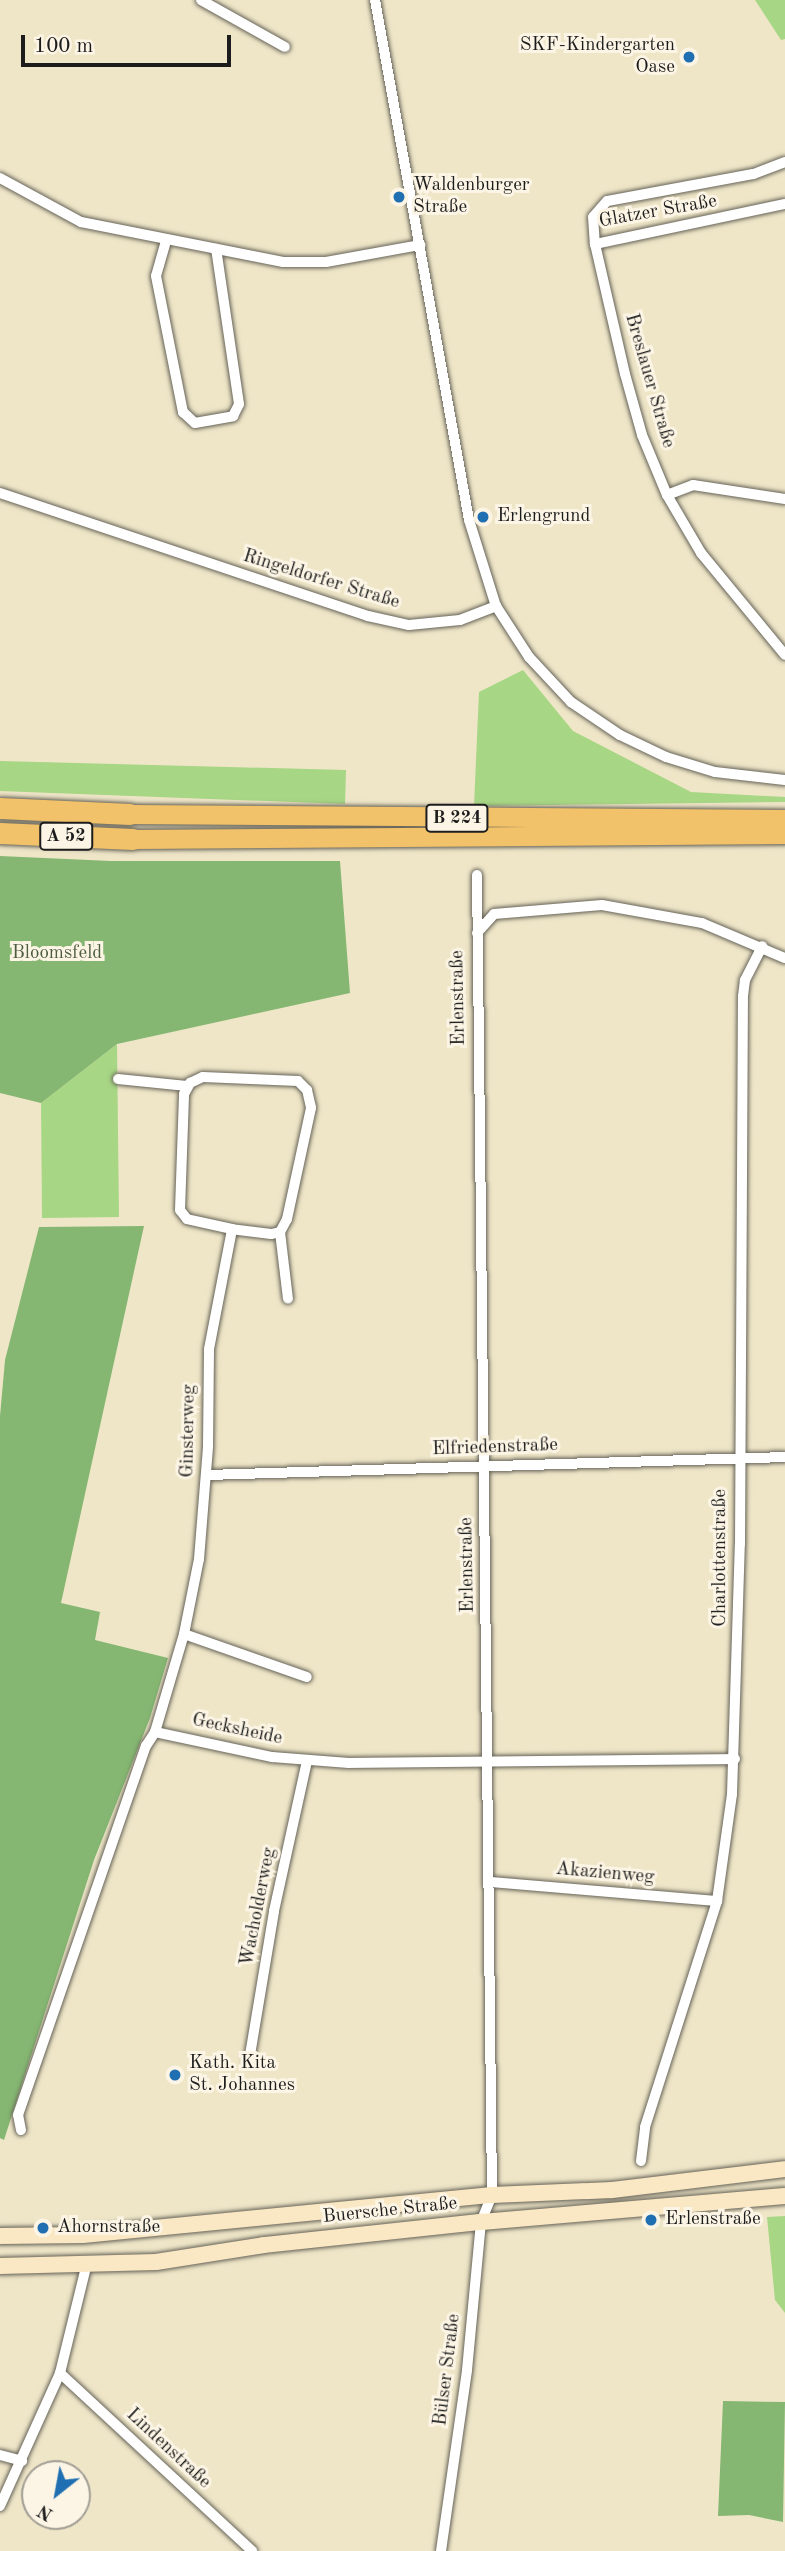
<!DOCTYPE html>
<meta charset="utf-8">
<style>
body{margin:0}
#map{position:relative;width:785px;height:2551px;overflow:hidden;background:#efe6c8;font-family:"Old Standard TT",serif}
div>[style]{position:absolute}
.green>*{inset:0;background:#a7d684}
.forest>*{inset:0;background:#85b772}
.roads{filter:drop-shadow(0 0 2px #666358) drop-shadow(0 0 2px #666358)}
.minor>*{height:10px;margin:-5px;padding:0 5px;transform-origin:5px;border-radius:5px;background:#fff}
.secondary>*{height:16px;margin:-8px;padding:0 8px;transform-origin:8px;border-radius:8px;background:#fae7c3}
.trunk>*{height:19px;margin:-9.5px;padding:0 9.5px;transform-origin:9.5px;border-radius:9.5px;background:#f2c26a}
.motorway>*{height:21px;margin:-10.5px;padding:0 10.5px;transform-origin:10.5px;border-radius:10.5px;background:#f2c26a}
.dots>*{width:19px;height:19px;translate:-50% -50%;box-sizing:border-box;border:4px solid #fcf5e5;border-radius:50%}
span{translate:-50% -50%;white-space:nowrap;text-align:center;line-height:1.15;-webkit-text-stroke:6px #fcf5e5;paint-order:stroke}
.shield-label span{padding:2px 5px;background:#fcf5e5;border:2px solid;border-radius:5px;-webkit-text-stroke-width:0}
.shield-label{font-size:18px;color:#1c1c1c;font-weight:700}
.poi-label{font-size:19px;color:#1c1c1c}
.right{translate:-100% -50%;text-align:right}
.left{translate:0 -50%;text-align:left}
.street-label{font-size:19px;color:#1c1c1c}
.park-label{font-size:19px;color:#4d5d40}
.north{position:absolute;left:21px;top:2460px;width:70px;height:70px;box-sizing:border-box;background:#fcf5e5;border:2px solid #a29e95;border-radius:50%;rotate:211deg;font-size:19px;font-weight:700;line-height:28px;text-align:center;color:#1c1c1c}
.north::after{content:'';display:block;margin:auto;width:24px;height:32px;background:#1f6fb2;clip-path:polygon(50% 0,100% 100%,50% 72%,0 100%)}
.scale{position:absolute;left:21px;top:35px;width:210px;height:32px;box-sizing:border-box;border:4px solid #1c1c1c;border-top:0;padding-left:9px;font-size:21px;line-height:24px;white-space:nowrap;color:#1c1c1c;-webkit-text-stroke:5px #fcf5e5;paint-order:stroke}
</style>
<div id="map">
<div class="green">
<i style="clip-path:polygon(755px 0,785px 0,785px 39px,781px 40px)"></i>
<i style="clip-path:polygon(523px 670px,573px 731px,691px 792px,785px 797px,785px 802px,474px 806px,479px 692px)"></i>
<i style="clip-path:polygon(0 761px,346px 770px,345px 804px,0 791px)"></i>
<i style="clip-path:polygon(117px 1044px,119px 1217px,42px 1218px,41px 1103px)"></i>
<i style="clip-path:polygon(785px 2216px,785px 2313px,775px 2300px,767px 2217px)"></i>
</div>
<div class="forest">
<i style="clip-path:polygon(0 856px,111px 861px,340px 861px,350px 993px,117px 1044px,41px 1103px,0 1093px)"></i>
<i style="clip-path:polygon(144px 1226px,61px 1603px,100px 1612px,95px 1640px,168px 1658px,150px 1718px,94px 1860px,4px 2140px,0 2138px,0 1416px,5px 1360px,39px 1227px)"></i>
<i style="clip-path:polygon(723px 2401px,785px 2402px,783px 2522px,749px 2515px,718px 2516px)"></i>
</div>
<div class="roads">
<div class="minor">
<i style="left:201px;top:0;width:96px;rotate:29.2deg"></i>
<i style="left:375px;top:0;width:528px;rotate:79.75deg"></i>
<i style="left:469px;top:520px;width:90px;rotate:72.6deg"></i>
<i style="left:496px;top:606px;width:61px;rotate:57.1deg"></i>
<i style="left:529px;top:657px;width:62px;rotate:47deg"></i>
<i style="left:571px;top:702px;width:59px;rotate:34deg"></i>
<i style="left:620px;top:735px;width:51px;rotate:25.6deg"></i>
<i style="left:666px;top:757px;width:51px;rotate:17deg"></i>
<i style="left:715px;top:772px;width:70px;rotate:6.5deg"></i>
<i style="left:785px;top:162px;width:34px;rotate:159deg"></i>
<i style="left:753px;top:174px;width:148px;rotate:169.5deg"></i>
<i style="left:607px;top:201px;width:21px;rotate:131deg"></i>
<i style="left:593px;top:217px;width:27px;rotate:86deg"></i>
<i style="left:595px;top:244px;width:133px;rotate:77deg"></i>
<i style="left:625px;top:374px;width:63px;rotate:74.4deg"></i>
<i style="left:642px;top:435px;width:65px;rotate:67.4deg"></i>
<i style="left:667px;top:495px;width:67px;rotate:59.6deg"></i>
<i style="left:701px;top:553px;width:132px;rotate:50.5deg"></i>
<i style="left:0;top:178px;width:92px;rotate:28.5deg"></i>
<i style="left:81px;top:222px;width:206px;rotate:11.2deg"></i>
<i style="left:283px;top:262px;width:43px"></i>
<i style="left:326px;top:262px;width:96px;rotate:-10.3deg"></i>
<i style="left:166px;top:241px;width:36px;rotate:106deg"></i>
<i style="left:156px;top:276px;width:139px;rotate:78.8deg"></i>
<i style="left:183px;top:412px;width:16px;rotate:43deg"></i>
<i style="left:195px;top:423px;width:39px;rotate:-10deg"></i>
<i style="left:233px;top:416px;width:13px;rotate:-63deg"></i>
<i style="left:239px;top:404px;width:157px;rotate:-98.4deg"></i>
<i style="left:595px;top:244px;width:194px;rotate:-11.9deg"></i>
<i style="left:0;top:493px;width:388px;rotate:18.5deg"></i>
<i style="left:368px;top:616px;width:42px;rotate:12.4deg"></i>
<i style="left:409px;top:625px;width:51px;rotate:-5.6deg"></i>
<i style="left:460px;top:620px;width:39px;rotate:-21deg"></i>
<i style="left:667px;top:495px;width:28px;rotate:-21deg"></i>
<i style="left:693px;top:485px;width:93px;rotate:8.7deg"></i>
<i style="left:477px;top:933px;width:25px;rotate:-48deg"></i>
<i style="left:494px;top:914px;width:108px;rotate:-4.8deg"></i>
<i style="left:602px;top:905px;width:102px;rotate:10.2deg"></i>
<i style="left:702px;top:923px;width:90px;rotate:22.9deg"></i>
<i style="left:118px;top:1079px;width:69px;rotate:5.8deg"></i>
<i style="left:280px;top:1232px;width:67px;rotate:83.2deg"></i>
<i style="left:207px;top:1475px;width:578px;rotate:-1.78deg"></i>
<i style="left:184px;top:1634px;width:130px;rotate:19.3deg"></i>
<i style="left:155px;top:1732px;width:120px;rotate:12.1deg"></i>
<i style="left:272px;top:1757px;width:77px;rotate:4.5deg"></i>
<i style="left:349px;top:1763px;width:386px;rotate:-0.6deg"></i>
<i style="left:490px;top:1882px;width:228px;rotate:4.8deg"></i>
<i style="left:249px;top:2061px;width:152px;rotate:-80.5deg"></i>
<i style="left:274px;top:1911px;width:154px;rotate:-77.6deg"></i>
<i style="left:21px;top:2130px;width:15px;rotate:-101deg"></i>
<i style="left:18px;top:2115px;width:391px;rotate:-70.9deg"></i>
<i style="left:146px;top:1746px;width:17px;rotate:-57deg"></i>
<i style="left:155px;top:1732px;width:102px;rotate:-73.5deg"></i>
<i style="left:184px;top:1634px;width:76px;rotate:-78.7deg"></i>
<i style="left:199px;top:1559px;width:113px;rotate:-85.4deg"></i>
<i style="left:208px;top:1446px;width:97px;rotate:-89.4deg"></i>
<i style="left:209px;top:1349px;width:122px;rotate:-79.1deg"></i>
<i style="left:232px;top:1229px;width:46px;rotate:-167.5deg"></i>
<i style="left:187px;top:1219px;width:11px;rotate:-128deg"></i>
<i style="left:180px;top:1210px;width:116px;rotate:-88deg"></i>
<i style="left:184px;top:1094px;width:13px;rotate:-61deg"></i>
<i style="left:190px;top:1083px;width:14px;rotate:-25deg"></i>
<i style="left:203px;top:1077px;width:95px;rotate:2.4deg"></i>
<i style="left:298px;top:1081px;width:13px;rotate:45deg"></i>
<i style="left:307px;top:1090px;width:18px;rotate:77deg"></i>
<i style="left:311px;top:1108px;width:114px;rotate:102.2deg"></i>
<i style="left:287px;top:1219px;width:15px;rotate:118deg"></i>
<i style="left:280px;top:1232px;width:9px;rotate:167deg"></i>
<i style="left:271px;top:1234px;width:39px;rotate:-173deg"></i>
<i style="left:641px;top:2161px;width:34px;rotate:-83deg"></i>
<i style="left:645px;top:2127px;width:237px;rotate:-72.3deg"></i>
<i style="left:717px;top:1901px;width:108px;rotate:-82deg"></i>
<i style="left:732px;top:1794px;width:250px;rotate:-88.2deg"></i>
<i style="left:740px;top:1544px;width:548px;rotate:-89.69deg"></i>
<i style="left:743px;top:996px;width:16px;rotate:-83deg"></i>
<i style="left:745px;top:980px;width:38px;rotate:-63deg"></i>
<i style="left:60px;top:2373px;width:262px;rotate:42.8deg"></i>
<i style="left:0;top:2455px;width:23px;rotate:15deg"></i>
<i style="left:0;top:2506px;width:146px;rotate:-65.7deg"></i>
<i style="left:60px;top:2373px;width:109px;rotate:-76.2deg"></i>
<i style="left:441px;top:2551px;width:183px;rotate:-81.8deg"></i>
<i style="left:467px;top:2370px;width:149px;rotate:-84.6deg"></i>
<i style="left:481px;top:2222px;width:29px;rotate:-68deg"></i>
<i style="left:492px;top:2195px;width:1320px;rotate:-90.65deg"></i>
</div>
<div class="secondary">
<i style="left:0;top:2236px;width:83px;rotate:-0.7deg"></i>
<i style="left:83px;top:2235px;width:411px;rotate:-5.6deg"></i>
<i style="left:492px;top:2195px;width:120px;rotate:-2.4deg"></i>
<i style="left:612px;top:2190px;width:174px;rotate:-6.9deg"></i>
<i style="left:0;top:2266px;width:156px;rotate:-1.5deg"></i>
<i style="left:156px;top:2262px;width:109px;rotate:-8.9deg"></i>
<i style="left:264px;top:2245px;width:218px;rotate:-6.1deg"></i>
<i style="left:481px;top:2222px;width:305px;rotate:-4.9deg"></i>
</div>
<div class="trunk">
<i style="left:130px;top:814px;width:655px;rotate:0.44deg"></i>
<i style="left:133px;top:839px;width:652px;rotate:-0.44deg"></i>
</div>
<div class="motorway">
<i style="left:0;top:808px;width:130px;rotate:2.6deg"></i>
<i style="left:0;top:833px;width:133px;rotate:2.6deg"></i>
</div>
</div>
<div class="dots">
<i style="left:689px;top:57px;background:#1f6fb2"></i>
<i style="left:399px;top:197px;background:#1f6fb2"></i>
<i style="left:483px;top:517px;background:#1f6fb2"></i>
<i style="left:175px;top:2075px;background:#1f6fb2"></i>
<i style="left:651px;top:2220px;background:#1f6fb2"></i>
<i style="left:43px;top:2228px;background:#1f6fb2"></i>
</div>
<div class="shield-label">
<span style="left:457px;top:818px">B 224</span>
<span style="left:66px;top:836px">A 52</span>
</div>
<div class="poi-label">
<span class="right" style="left:675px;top:57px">SKF-Kindergarten<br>Oase</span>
<span class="left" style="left:413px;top:197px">Waldenburger<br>Straße</span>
<span class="left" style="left:497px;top:517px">Erlengrund</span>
<span class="left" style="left:189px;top:2075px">Kath. Kita<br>St. Johannes</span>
<span class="left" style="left:665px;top:2220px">Erlenstraße</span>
<span class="left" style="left:57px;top:2228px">Ahornstraße</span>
</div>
<div class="street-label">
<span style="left:658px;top:212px;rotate:-10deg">Glatzer Straße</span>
<span style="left:649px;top:381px;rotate:74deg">Breslauer Straße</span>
<span style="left:321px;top:580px;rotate:17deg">Ringeldorfer Straße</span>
<span style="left:459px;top:998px;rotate:-91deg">Erlenstraße</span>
<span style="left:189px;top:1431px;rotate:-89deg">Ginsterweg</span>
<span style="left:495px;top:1448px;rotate:-2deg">Elfriedenstraße</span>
<span style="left:721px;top:1558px;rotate:-90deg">Charlottenstraße</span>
<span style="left:468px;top:1565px;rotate:-91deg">Erlenstraße</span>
<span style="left:237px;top:1730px;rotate:12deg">Gecksheide</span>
<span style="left:605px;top:1874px;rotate:5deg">Akazienweg</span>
<span style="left:259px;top:1907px;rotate:-79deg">Wacholderweg</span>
<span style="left:390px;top:2211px;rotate:-6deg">Buersche Straße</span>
<span style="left:448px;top:2370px;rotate:-83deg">Bülser Straße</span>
<span style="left:168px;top:2449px;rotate:43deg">Lindenstraße</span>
</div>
<div class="park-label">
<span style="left:57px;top:954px">Bloomsfeld</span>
</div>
<div class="north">N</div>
<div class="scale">100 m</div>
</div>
